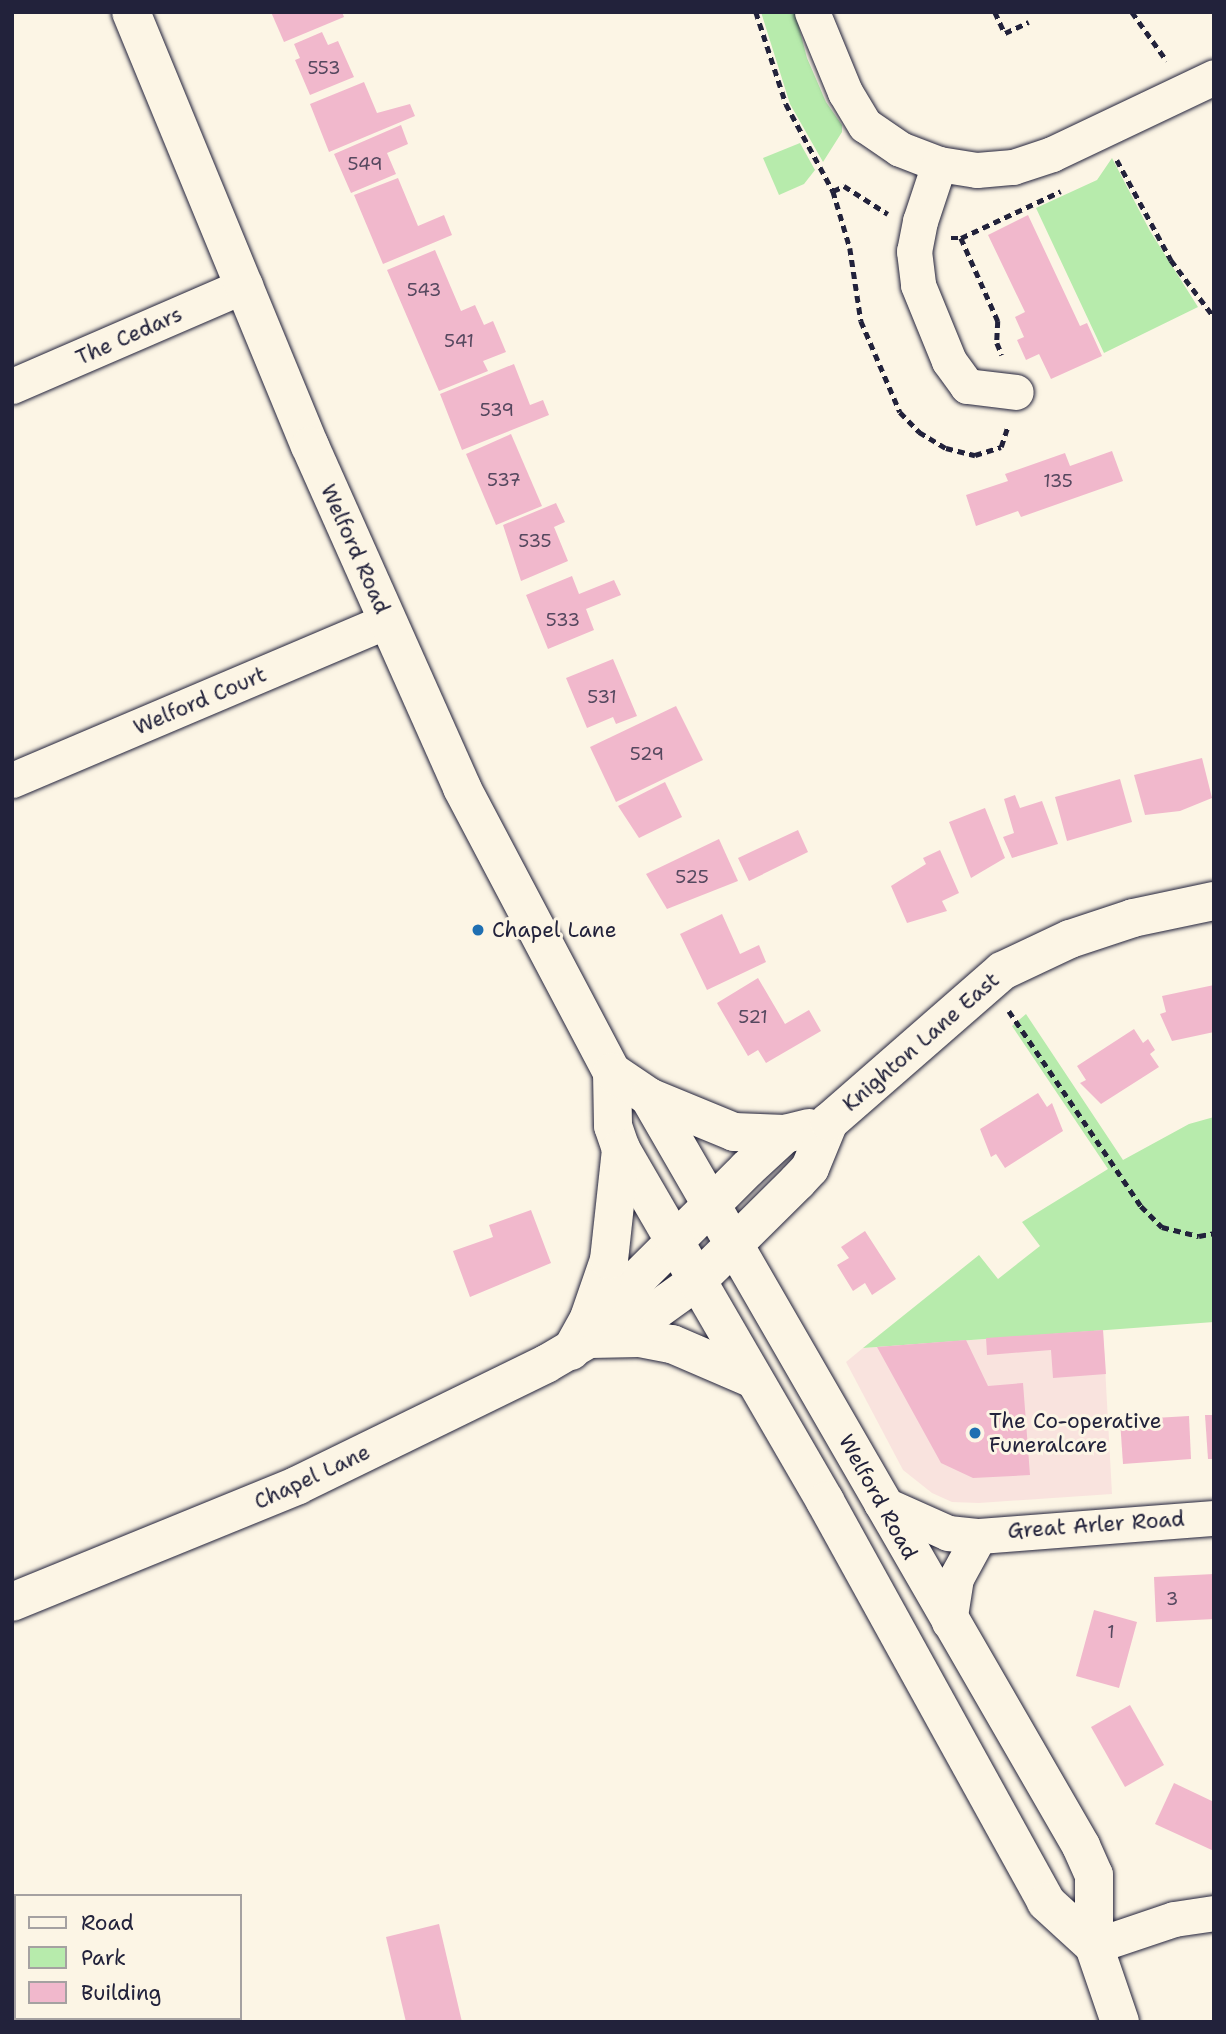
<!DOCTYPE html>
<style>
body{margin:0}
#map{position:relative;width:1226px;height:2034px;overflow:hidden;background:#fcf5e5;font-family:"Shantell Sans",sans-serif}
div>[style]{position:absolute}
.built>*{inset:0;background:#f9e3de}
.green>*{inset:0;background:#b7ebac}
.building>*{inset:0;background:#f1b8cc}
.path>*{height:4.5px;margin-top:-2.25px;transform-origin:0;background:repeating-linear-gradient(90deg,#22223b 0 7px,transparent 0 12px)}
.roads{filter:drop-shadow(0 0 2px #22223b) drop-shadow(0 0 2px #22223b)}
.minor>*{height:35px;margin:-17.5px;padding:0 17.5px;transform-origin:17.5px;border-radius:17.5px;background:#fcf5e5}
.tertiary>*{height:38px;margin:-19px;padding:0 19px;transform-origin:19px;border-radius:19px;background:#fcf5e5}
.primary>*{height:38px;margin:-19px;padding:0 19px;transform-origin:19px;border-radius:19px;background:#fcf5e5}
.dots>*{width:19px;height:19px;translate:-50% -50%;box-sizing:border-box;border:4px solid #fcf5e5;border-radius:50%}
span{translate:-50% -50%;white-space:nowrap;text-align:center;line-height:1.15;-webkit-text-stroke:6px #fcf5e5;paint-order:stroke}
.number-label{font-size:18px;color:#56485f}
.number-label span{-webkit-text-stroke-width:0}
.street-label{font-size:21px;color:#22223b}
.poi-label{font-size:21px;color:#22223b}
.left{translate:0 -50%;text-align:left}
.frame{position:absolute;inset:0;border:14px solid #22223b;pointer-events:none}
.legend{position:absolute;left:14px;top:1894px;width:228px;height:126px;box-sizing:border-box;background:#fcf5e5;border:2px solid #a5a1a1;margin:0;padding:9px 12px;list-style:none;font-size:21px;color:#22223b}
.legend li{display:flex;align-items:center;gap:14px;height:35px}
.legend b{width:35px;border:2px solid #a5a1a1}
</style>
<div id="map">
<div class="built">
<i style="clip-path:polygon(1103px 1330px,1112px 1494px,979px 1503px,952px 1502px,932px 1493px,903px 1470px,846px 1362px,863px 1348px)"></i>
</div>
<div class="green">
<i style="clip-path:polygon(761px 12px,795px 12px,807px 58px,826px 102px,842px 125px,842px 132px,823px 162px,790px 104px)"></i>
<i style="clip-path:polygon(800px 143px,815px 170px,804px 184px,779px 195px,763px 158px)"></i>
<i style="clip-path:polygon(1112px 158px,1150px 231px,1198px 307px,1104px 353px,1036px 208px,1097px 180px)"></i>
<i style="clip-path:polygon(1026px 1014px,1123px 1160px,1189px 1124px,1214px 1117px,1214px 1322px,863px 1348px,979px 1255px,998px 1279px,1040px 1246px,1022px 1222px,1108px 1169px,1012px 1026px)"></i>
</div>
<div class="building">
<i style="clip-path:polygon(271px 12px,342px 12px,344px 17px,284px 42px)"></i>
<i style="clip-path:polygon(322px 32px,328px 45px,338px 41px,354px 77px,310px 95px,295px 60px,300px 58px,294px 44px)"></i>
<i style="clip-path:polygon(364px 82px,377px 113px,410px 104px,415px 116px,329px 152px,310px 104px)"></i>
<i style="clip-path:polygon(401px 125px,408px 144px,387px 153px,396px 174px,351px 193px,334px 154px)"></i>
<i style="clip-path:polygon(398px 178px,418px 226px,444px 215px,452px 235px,383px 264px,354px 195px)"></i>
<i style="clip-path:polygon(1028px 215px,1080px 326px,1087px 323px,1102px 356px,1051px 379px,1039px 354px,1026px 360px,1017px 340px,1024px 337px,1015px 317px,1025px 312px,988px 235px)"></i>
<i style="clip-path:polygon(435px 250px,461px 311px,475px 305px,484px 325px,493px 321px,506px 352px,483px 361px,488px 371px,439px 391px,387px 270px)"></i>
<i style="clip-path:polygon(514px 364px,530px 405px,543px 400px,549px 415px,462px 450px,440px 394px)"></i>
<i style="clip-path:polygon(511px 434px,542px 506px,496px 525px,466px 454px)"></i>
<i style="clip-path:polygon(1112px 451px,1123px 481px,1021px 517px,1018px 511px,976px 526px,966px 495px,1008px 481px,1005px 474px,1065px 453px,1070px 466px)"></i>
<i style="clip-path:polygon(556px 503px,565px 522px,554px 527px,568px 561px,521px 581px,503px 525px)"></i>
<i style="clip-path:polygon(572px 576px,579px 594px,614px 580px,621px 595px,586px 609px,594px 630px,548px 649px,526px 595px)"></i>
<i style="clip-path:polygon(613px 659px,637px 716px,616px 724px,613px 717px,587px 728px,566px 678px)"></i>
<i style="clip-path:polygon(676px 706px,703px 760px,616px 802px,590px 747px)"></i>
<i style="clip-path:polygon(1202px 758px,1212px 798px,1180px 811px,1145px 815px,1134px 775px)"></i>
<i style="clip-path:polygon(1120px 779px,1132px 822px,1067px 841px,1055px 797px)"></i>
<i style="clip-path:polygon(665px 782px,682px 817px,639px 838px,618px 806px)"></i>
<i style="clip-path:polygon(1015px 795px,1020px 808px,1042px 801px,1058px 844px,1012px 858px,1003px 837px,1014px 833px,1004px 799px)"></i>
<i style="clip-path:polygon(985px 808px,1005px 858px,971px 878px,949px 822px)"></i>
<i style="clip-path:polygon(798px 830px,808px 852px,749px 881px,738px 858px)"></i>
<i style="clip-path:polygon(719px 839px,738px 881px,667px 909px,646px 874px)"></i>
<i style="clip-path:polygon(940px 850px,959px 893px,942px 901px,947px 911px,907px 923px,891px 886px,926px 864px,923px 858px)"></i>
<i style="clip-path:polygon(722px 914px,740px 954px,759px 945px,766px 962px,707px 990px,680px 934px)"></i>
<i style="clip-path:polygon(758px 978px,785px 1024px,809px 1010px,821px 1031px,766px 1063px,758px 1050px,748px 1056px,717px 1003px)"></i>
<i style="clip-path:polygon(1214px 985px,1214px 1032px,1172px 1041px,1160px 1014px,1166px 1012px,1162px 996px)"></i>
<i style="clip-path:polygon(1134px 1029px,1143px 1043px,1148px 1039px,1155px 1050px,1150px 1054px,1159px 1067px,1101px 1104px,1080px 1083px,1086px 1080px,1077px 1066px)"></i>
<i style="clip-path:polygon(1038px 1093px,1047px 1107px,1052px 1103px,1063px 1131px,1005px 1168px,996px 1154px,991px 1157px,980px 1129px)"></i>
<i style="clip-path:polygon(531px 1210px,551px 1263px,470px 1297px,453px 1251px,493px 1237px,489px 1225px)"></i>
<i style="clip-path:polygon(865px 1231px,896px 1279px,872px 1295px,865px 1283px,853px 1291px,837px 1265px,849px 1258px,841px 1247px)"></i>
<i style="clip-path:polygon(1103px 1330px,1106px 1374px,1053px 1378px,1051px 1350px,987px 1355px,986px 1338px)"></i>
<i style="clip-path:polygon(966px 1340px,988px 1386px,1023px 1383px,1030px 1475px,973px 1478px,941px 1463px,877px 1347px)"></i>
<i style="clip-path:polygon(1205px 1415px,1214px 1415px,1214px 1459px,1208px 1459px)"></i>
<i style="clip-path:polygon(1189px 1416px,1191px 1459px,1123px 1464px,1120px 1420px)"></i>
<i style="clip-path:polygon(1214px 1574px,1214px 1619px,1156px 1622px,1154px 1577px)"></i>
<i style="clip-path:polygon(1094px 1610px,1137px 1622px,1119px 1688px,1076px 1676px)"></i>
<i style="clip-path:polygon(1130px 1705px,1164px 1765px,1125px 1787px,1091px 1727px)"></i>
<i style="clip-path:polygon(1174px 1783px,1214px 1802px,1214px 1851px,1155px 1824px)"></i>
<i style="clip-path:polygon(439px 1924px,462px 2022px,406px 2022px,386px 1937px)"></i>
</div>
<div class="path">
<i style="left:756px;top:12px;width:97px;rotate:71.9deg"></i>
<i style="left:786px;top:104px;width:99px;rotate:61.6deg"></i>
<i style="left:833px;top:191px;width:59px;rotate:73.4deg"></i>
<i style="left:850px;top:248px;width:74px;rotate:81.4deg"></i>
<i style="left:861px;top:321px;width:99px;rotate:66.8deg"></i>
<i style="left:900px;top:412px;width:28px;rotate:46deg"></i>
<i style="left:919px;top:432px;width:31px;rotate:31deg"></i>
<i style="left:946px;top:448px;width:30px;rotate:14deg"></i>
<i style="left:975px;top:455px;width:27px;rotate:-17deg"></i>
<i style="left:1001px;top:447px;width:22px;rotate:-72deg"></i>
<i style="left:976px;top:12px;width:4px"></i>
<i style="left:995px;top:12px;width:23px;rotate:65deg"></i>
<i style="left:1005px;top:33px;width:26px;rotate:-25deg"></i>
<i style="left:1132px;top:12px;width:60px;rotate:54.5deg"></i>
<i style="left:1117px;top:160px;width:114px;rotate:61.6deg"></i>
<i style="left:1171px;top:260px;width:71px;rotate:53deg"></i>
<i style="left:833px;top:191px;width:12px;rotate:-24deg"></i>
<i style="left:844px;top:186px;width:52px;rotate:32.5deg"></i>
<i style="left:951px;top:238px;width:10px"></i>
<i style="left:961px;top:238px;width:110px;rotate:-25.2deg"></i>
<i style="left:961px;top:238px;width:91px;rotate:66deg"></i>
<i style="left:998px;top:321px;width:22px;rotate:93deg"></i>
<i style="left:997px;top:343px;width:13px;rotate:67deg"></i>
<i style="left:1009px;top:1011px;width:235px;rotate:55.9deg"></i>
<i style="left:1141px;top:1206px;width:30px;rotate:45deg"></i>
<i style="left:1162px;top:1227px;width:38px;rotate:14deg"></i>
<i style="left:1199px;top:1236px;width:15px;rotate:-11deg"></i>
</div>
<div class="roads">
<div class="minor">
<i style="left:812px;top:12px;width:87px;rotate:67.6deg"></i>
<i style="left:845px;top:92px;width:39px;rotate:59deg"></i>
<i style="left:865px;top:125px;width:42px;rotate:34.4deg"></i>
<i style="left:900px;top:149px;width:42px;rotate:21deg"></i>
<i style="left:939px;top:164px;width:38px;rotate:9deg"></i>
<i style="left:977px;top:170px;width:36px;rotate:-5deg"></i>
<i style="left:1013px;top:167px;width:41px;rotate:-18.4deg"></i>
<i style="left:1052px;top:154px;width:179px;rotate:-25.4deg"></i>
<i style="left:939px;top:164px;width:60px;rotate:108.4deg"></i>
<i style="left:920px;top:221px;width:31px;rotate:101deg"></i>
<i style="left:914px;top:251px;width:34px;rotate:83deg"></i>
<i style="left:918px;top:285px;width:82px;rotate:67.8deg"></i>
<i style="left:949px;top:361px;width:31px;rotate:54deg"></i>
<i style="left:967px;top:386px;width:49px;rotate:7deg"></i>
<i style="left:12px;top:386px;width:254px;rotate:-23.4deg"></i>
<i style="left:12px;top:780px;width:407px;rotate:-23deg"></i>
<i style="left:881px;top:1503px;width:73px;rotate:24.1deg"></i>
<i style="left:948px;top:1533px;width:31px;rotate:6deg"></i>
<i style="left:979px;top:1536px;width:236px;rotate:-4.4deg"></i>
<i style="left:949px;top:1622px;width:45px;rotate:-81deg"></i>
<i style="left:956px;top:1578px;width:48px;rotate:-61.3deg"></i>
<i style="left:1094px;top:1946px;width:84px;rotate:-18.6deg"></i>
<i style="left:1174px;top:1919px;width:40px;rotate:-8.5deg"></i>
</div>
<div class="tertiary">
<i style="left:602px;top:1331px;width:48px;rotate:-59.7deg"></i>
<i style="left:626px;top:1290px;width:171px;rotate:-45deg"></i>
<i style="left:747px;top:1169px;width:52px;rotate:-42.6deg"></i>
<i style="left:785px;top:1134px;width:25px;rotate:-14deg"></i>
<i style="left:12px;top:1602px;width:309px;rotate:-22.2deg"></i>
<i style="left:298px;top:1485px;width:276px;rotate:-26deg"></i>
<i style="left:546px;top:1364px;width:65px;rotate:-30.5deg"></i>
<i style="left:602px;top:1331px;width:44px;rotate:-15.9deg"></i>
<i style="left:644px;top:1319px;width:65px;rotate:-35.6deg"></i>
<i style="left:697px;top:1281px;width:141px;rotate:-44.7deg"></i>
<i style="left:797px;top:1182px;width:19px;rotate:-47deg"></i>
<i style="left:810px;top:1168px;width:50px;rotate:-67.6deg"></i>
<i style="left:829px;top:1122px;width:230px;rotate:-41.1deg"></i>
<i style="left:1002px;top:971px;width:75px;rotate:-25.2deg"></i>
<i style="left:1070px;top:939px;width:66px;rotate:-18.4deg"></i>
<i style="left:1133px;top:918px;width:83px;rotate:-11.9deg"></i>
</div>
<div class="primary">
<i style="left:131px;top:12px;width:469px;rotate:67.6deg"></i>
<i style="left:310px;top:446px;width:374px;rotate:66deg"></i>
<i style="left:462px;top:788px;width:321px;rotate:62.2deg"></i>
<i style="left:612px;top:1072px;width:54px;rotate:88.9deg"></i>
<i style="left:613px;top:1126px;width:24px;rotate:71deg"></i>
<i style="left:621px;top:1149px;width:407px;rotate:59.9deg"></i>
<i style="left:825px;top:1501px;width:458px;rotate:61.1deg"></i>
<i style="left:1046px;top:1902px;width:65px;rotate:42.5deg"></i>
<i style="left:612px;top:1072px;width:45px;rotate:34deg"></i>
<i style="left:649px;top:1097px;width:865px;rotate:60.02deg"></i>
<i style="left:1081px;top:1846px;width:32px;rotate:66deg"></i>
<i style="left:1094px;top:1875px;width:71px;rotate:90deg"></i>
<i style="left:1094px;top:1946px;width:80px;rotate:71.1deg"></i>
<i style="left:649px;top:1097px;width:92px;rotate:22.4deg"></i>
<i style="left:734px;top:1132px;width:51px;rotate:2.2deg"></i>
<i style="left:590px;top:1339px;width:50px;rotate:-1.1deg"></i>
<i style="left:640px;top:1338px;width:33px;rotate:11deg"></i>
<i style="left:672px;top:1344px;width:86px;rotate:23.3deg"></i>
<i style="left:571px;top:1351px;width:38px;rotate:-61deg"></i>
<i style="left:589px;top:1318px;width:61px;rotate:-71deg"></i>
<i style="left:609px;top:1260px;width:112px;rotate:-83.8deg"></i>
</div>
</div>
<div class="dots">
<i style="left:478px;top:930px;background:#1f6fb2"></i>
<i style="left:975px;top:1433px;background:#1f6fb2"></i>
</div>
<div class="number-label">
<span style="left:324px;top:68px">553</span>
<span style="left:365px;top:164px">549</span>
<span style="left:424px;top:290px">543</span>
<span style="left:459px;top:341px">541</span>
<span style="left:497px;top:410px">539</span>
<span style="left:504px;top:480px">537</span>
<span style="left:1058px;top:481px">135</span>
<span style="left:535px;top:541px">535</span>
<span style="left:563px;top:620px">533</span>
<span style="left:602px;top:697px">531</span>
<span style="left:647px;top:754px">529</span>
<span style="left:692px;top:877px">525</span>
<span style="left:753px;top:1017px">521</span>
<span style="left:1172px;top:1599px">3</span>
<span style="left:1111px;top:1632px">1</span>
</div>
<div class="street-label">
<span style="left:129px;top:336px;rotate:-24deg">The Cedars</span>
<span style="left:355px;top:549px;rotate:66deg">Welford Road</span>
<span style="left:200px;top:701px;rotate:-23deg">Welford Court</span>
<span style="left:921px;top:1042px;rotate:-41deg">Knighton Lane East</span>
<span style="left:312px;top:1477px;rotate:-25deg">Chapel Lane</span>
<span style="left:878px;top:1497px;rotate:61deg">Welford Road</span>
<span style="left:1096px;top:1525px;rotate:-4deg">Great Arler Road</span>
</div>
<div class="poi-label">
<span class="left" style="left:492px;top:930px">Chapel Lane</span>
<span class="left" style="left:989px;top:1433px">The Co-operative<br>Funeralcare</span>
</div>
<div class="frame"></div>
<ul class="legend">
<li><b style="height:9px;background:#fcf5e5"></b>Road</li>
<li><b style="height:19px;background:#b7ebac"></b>Park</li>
<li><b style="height:19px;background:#f1b8cc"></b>Building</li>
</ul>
</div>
